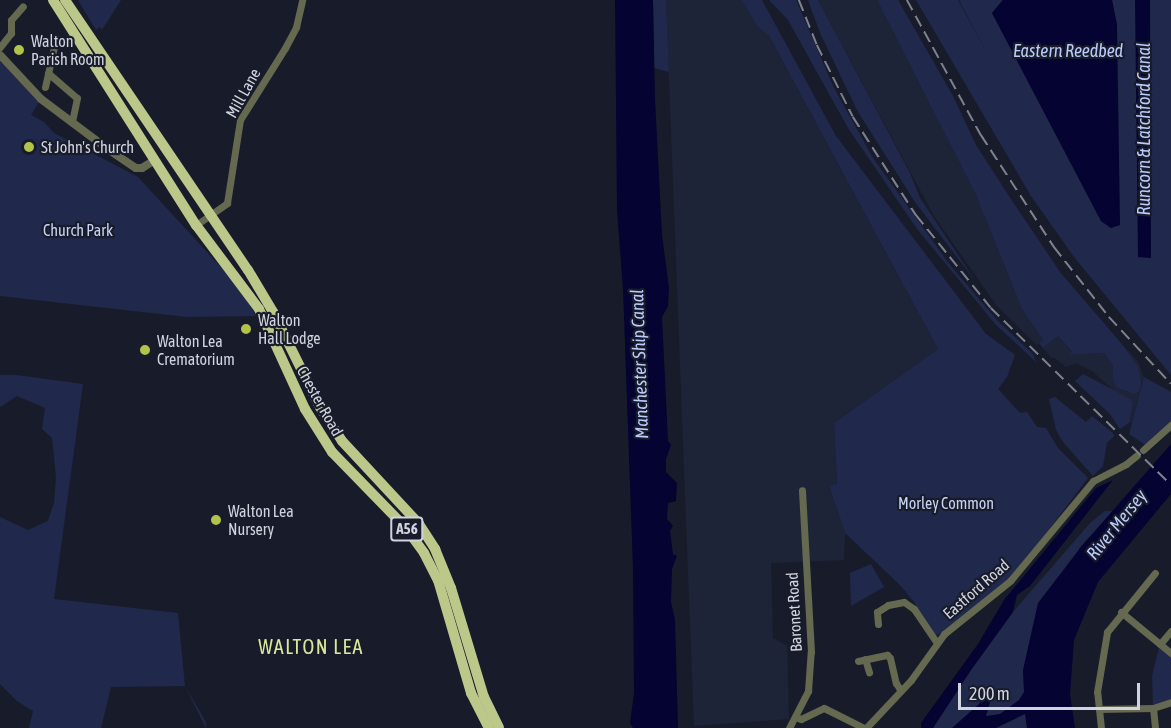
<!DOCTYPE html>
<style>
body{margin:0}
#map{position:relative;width:1171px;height:728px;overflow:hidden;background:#181c2a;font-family:"Asap Condensed",sans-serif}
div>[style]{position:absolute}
.built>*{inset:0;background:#1e2438}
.green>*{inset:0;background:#20284c}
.water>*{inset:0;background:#040331}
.minor>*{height:7px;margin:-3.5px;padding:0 3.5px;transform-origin:3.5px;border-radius:3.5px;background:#64694f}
.tertiary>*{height:8px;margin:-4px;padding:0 4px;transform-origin:4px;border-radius:4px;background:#64694f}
.trunk>*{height:10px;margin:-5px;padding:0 5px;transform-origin:5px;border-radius:5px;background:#bcc78a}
.rail>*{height:1.5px;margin-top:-0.75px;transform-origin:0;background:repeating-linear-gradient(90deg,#7e828e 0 12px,transparent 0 18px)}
.dots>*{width:16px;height:16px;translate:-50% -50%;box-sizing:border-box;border:3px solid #181c2a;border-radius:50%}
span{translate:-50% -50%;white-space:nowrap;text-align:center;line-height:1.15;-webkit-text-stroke:4.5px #181c2a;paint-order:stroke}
.shield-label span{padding:2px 4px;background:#181c2a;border:2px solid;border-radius:4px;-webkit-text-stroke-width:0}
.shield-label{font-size:15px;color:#d1d4de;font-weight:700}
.poi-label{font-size:16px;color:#d1d4de}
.left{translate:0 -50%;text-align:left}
.street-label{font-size:16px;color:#d1d4de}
.park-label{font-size:16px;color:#c8d3f4}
.water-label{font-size:18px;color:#bccbfd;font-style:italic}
.quarter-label{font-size:20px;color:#dbe89b;letter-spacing:1.5px}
.scale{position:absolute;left:958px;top:683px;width:182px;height:27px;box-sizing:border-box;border:3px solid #d1d4de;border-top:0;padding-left:8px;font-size:18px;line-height:21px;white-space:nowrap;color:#d1d4de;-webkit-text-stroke:4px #181c2a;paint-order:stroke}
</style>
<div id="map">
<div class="built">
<i style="clip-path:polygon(666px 0,742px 0,757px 25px,766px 31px,938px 349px,834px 423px,837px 485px,829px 487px,845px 533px,844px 560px,771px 563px,773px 638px,787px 646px,789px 719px,694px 726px)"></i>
<i style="clip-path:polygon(818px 0,877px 0,976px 195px,1022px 309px,1043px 340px,1037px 345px,997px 306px,934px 216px)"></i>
<i style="clip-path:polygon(1058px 336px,1072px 353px,1070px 355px,1104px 353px,1113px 366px,1113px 379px,1124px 347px,1121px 343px,1138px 362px,1144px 377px,1131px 423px,1129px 423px,1133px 403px,1131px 399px,1116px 392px,1092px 371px,1076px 363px,1066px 367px,1055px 358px,1051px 358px,1043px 348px)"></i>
</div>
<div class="green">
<i style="clip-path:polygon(78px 0,121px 0,102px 30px,100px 27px,96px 30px)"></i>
<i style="clip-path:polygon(653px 0,666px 0,669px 72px,654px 68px)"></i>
<i style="clip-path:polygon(742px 0,762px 0,836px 136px,986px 334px,1015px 355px,1007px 377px,998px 389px,1020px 413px,1027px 412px,1037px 427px,1046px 428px,1058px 448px,1088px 478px,1010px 581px,938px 635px,930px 633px,914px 602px,902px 587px,845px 533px,829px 486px,837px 484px,834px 423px,938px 349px,769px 36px,757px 26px)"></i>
<i style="clip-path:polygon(769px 0,796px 0,834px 88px,873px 158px,950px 265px,997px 320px,1033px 354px,1036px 362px,996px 325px,917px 229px,848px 128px,788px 20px)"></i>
<i style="clip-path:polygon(808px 0,818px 0,910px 173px,920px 198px,976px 282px,915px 202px,858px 112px,820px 33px)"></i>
<i style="clip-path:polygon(877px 0,898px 0,953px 96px,976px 145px,1007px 193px,1060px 272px,1121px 343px,1138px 367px,1141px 383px,1139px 391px,1134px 394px,1116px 387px,1113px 379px,1113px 366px,1104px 353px,1069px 355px,1072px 352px,1058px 336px,1043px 348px,1039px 343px,1043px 340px,1022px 309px,976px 195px)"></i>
<i style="clip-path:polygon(916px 0,958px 0,988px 55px,959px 0,1003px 0,992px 13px,1101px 221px,1111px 228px,1117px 25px,1112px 0,1171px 0,1171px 375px,1074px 257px,1031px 196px)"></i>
<i style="clip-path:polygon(0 61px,39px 102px,31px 115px,44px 122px,54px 133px,138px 177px,241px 289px,256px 316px,187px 317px,0 296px)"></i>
<i style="clip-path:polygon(1083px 374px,1131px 399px,1133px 403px,1129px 423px,1120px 429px,1110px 414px,1075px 381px)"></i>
<i style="clip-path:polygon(0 375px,16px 375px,83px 384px,54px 599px,178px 613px,185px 686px,206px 722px,206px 728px,185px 686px,111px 687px,101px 728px,29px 728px,33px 711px,17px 701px,0 684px,0 517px,28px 530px,48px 521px,54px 503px,56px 477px,52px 438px,42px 429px,45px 408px,17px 396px,0 407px)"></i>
<i style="clip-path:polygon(1144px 377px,1171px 392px,1171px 425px,1147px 446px,1129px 434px)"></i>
<i style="clip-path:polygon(1055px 397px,1086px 422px,1092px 416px,1113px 433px,1114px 436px,1107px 443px,1103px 466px,1093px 476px,1063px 442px,1056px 430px,1049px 399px)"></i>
<i style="clip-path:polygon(1105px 511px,1113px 511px,1080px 547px,1023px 670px,1027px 728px,933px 728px,971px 670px,1013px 612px,1090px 523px)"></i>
<i style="clip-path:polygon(871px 564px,884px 587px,851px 606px,850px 573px)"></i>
<i style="clip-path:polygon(1160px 644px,1171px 653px,1171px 702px,1153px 708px,1152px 676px)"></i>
</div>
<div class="water">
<i style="clip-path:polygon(615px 0,653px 0,655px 99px,662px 235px,669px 288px,668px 306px,662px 317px,668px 441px,671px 445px,666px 459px,666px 472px,677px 483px,676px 501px,668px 503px,667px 519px,673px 526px,670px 531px,673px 554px,677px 556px,672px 569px,671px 602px,675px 620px,678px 728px,633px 728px,630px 723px,634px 693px,633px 569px,623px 289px,617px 210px)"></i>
<i style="clip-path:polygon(1003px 0,1112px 0,1117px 25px,1120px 225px,1111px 228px,1101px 221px,992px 13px)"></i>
<i style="clip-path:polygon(1135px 0,1150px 0,1151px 258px,1138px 257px)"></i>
<i style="clip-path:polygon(1171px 444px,1171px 494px,1098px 582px,1074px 640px,1070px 694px,1075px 728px,1027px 728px,1025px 714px,996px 728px,952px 728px,979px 704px,988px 688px,992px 695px,986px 716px,1000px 714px,1019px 700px,1024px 692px,1023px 670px,1038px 603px,1081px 547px)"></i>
<i style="clip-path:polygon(1113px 480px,1030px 586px,1017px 595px,1013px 612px,971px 670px,933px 728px,921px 728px,921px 723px,978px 644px,1004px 600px,1096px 488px)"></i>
</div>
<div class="minor">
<i style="left:0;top:47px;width:18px;rotate:-52deg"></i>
<i style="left:11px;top:33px;width:13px;rotate:-90deg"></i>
<i style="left:11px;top:20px;width:18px;rotate:-49deg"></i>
<i style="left:48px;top:73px;width:38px;rotate:41deg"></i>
<i style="left:77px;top:98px;width:25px;rotate:102deg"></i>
<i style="left:45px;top:87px;width:50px;rotate:-77.3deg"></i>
<i style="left:196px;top:225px;width:38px;rotate:-35deg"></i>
<i style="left:227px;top:203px;width:84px;rotate:-81.1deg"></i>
<i style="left:240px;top:120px;width:85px;rotate:-58deg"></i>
<i style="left:285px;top:48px;width:24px;rotate:-62deg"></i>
<i style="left:296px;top:27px;width:28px;rotate:-77deg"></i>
<i style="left:1143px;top:450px;width:38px;rotate:-42deg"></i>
<i style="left:1121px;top:612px;width:65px;rotate:39.4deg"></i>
<i style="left:878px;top:624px;width:12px;rotate:-95deg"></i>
<i style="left:877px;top:612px;width:13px;rotate:-32deg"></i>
<i style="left:888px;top:605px;width:16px;rotate:-11deg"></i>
<i style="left:904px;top:602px;width:12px;rotate:35deg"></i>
<i style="left:914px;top:609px;width:40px;rotate:56deg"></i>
<i style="left:1160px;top:644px;width:17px;rotate:-50deg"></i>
<i style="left:865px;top:659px;width:14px;rotate:73deg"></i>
<i style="left:858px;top:661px;width:30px;rotate:-12deg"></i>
<i style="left:887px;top:655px;width:4px;rotate:45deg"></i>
<i style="left:890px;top:658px;width:26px;rotate:77deg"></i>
<i style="left:896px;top:683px;width:9px;rotate:58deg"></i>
<i style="left:1153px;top:708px;width:20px;rotate:84deg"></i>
<i style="left:1099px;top:709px;width:54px;rotate:-1.1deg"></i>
<i style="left:1153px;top:708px;width:19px;rotate:-18deg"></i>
<i style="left:795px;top:717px;width:6px;rotate:18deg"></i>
<i style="left:801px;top:719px;width:25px;rotate:-26deg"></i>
<i style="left:824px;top:708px;width:45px;rotate:26.6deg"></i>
<i style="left:789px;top:728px;width:42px;rotate:-62.8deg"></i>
<i style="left:808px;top:691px;width:39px;rotate:-86deg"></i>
<i style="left:811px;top:652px;width:162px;rotate:-93.2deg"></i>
<i style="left:866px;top:728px;width:66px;rotate:-46.8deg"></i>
<i style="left:911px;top:680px;width:57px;rotate:-54.3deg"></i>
<i style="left:944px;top:634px;width:85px;rotate:-38.8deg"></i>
<i style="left:1010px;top:581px;width:130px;rotate:-50.3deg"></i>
<i style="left:1093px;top:481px;width:37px;rotate:-27deg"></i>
<i style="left:1126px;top:464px;width:14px;rotate:-39deg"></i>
<i style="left:1101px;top:728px;width:36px;rotate:-96deg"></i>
<i style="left:1097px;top:692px;width:61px;rotate:-80.5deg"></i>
<i style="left:1107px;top:632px;width:76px;rotate:-50.9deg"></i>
</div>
<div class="tertiary">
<i style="left:0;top:55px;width:60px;rotate:47deg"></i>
<i style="left:41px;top:99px;width:85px;rotate:36.9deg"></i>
<i style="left:109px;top:150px;width:32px;rotate:34deg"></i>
<i style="left:136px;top:168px;width:6px"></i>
<i style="left:142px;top:168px;width:15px;rotate:-32deg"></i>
</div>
<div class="trunk">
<i style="left:53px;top:0;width:267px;rotate:57.6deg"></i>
<i style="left:196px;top:225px;width:105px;rotate:53.1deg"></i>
<i style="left:259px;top:309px;width:110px;rotate:65.3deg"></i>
<i style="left:305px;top:409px;width:51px;rotate:57.9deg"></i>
<i style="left:332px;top:452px;width:106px;rotate:45.8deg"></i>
<i style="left:406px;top:528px;width:31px;rotate:54deg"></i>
<i style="left:424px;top:553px;width:30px;rotate:63deg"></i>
<i style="left:438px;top:580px;width:118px;rotate:73.7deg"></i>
<i style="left:471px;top:693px;width:39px;rotate:63deg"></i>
<i style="left:65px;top:0;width:326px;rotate:55.9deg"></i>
<i style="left:248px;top:270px;width:49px;rotate:59.2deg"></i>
<i style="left:273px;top:312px;width:106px;rotate:63.7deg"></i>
<i style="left:320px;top:407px;width:40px;rotate:57.1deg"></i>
<i style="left:342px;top:441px;width:113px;rotate:47.1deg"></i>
<i style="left:419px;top:524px;width:30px;rotate:57deg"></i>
<i style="left:435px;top:549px;width:42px;rotate:67.7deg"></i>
<i style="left:451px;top:588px;width:114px;rotate:73.2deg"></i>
<i style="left:484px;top:697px;width:34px;rotate:64deg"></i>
</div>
<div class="rail">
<i style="left:799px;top:0;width:48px;rotate:68.2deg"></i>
<i style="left:817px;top:45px;width:80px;rotate:63.4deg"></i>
<i style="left:853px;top:117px;width:117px;rotate:57.3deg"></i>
<i style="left:916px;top:215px;width:119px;rotate:51.1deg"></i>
<i style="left:991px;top:308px;width:252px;rotate:44.5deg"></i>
<i style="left:907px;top:0;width:154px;rotate:61.3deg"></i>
<i style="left:981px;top:135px;width:134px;rotate:56.9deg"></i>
<i style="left:1054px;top:247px;width:89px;rotate:51.8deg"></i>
<i style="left:1109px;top:317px;width:91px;rotate:47.2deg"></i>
</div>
<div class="dots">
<i style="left:19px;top:50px;background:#b2c34c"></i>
<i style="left:29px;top:147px;background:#b2c34c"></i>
<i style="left:246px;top:329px;background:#b2c34c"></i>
<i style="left:145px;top:350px;background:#b2c34c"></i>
<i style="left:216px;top:520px;background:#b2c34c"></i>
</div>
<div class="shield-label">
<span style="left:407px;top:529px">A56</span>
</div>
<div class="poi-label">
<span class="left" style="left:31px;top:50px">Walton<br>Parish Room</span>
<span class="left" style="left:41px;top:147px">St John's Church</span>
<span class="left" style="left:258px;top:329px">Walton<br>Hall Lodge</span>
<span class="left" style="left:157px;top:350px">Walton Lea<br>Crematorium</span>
<span class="left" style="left:228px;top:520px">Walton Lea<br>Nursery</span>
</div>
<div class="street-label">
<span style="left:243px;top:93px;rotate:-61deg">Mill Lane</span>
<span style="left:320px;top:401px;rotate:61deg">Chester Road</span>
<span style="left:976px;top:589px;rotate:-41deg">Eastford Road</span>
<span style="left:794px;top:612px;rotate:-93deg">Baronet Road</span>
</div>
<div class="park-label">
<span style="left:78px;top:230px">Church Park</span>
<span style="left:946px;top:503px">Morley Common</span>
</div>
<div class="water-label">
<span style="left:1068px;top:51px">Eastern Reedbed</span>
<span style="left:1144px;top:129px;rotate:-90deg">Runcorn &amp; Latchford Canal</span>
<span style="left:640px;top:364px;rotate:-92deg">Manchester Ship Canal</span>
<span style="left:1117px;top:525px;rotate:-51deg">River Mersey</span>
</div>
<div class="quarter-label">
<span style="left:311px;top:646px">WALTON LEA</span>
</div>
<div class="scale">200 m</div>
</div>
